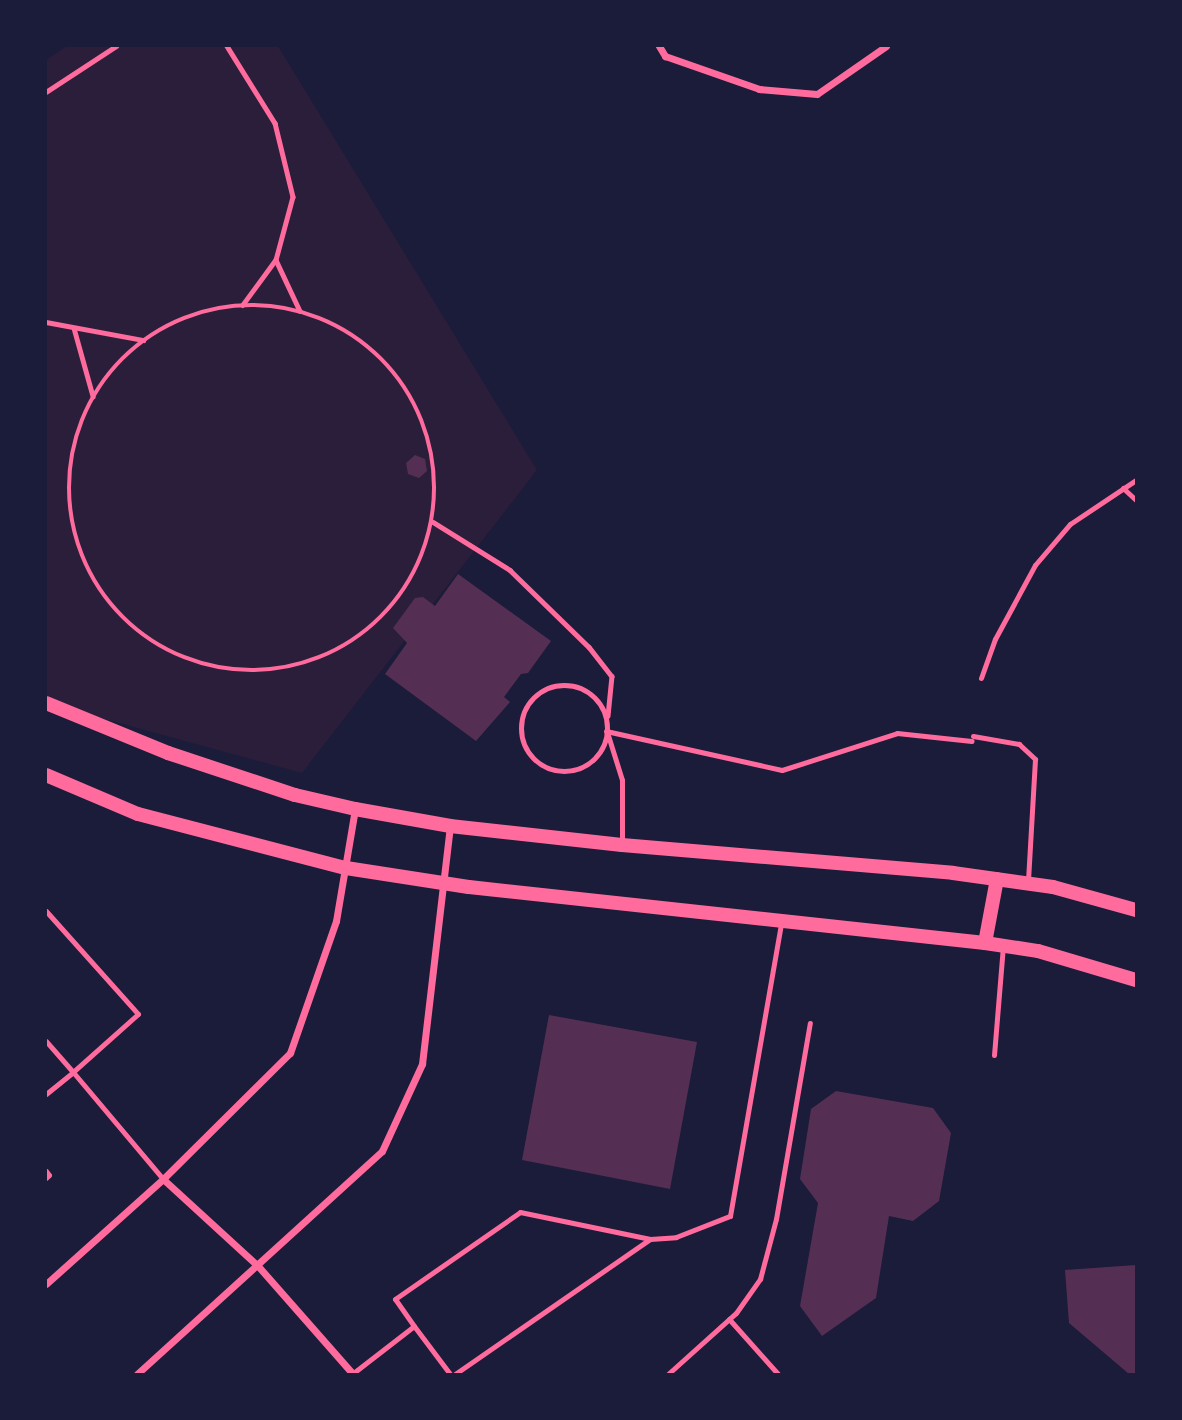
<!DOCTYPE html>
<style>
body{margin:0}
#map{position:relative;width:1182px;height:1420px;overflow:hidden;background:#1b1b3a;font-family:"Titillium Web",sans-serif}
div>[style]{position:absolute}
.green>*{inset:0;background:#2a1e3b}
.building>*{inset:0;background:#542f53}
.path>*{height:4.5px;margin:-2.25px;padding:0 2.25px;transform-origin:2.25px;border-radius:2.25px;background:#ff6b9d}
.path>.ring{margin:-2.25px;padding:0;box-sizing:content-box;background:none;border:4.5px solid #ff6b9d;border-radius:50%}
.service>*{height:5px;margin:-2.5px;padding:0 2.5px;transform-origin:2.5px;border-radius:2.5px;background:#ff6b9d}
.service>.ring{margin:-2.5px;padding:0;box-sizing:content-box;background:none;border:5px solid #ff6b9d;border-radius:50%}
.minor>*{height:7px;margin:-3.5px;padding:0 3.5px;transform-origin:3.5px;border-radius:3.5px;background:#ff6b9d}
.secondary>*{height:14px;margin:-7px;padding:0 7px;transform-origin:7px;border-radius:7px;background:#ff6b9d}
span{translate:-50% -50%;white-space:nowrap;text-align:center;line-height:1.15;-webkit-text-stroke:6px #1b1b3a;paint-order:stroke}
.frame{position:absolute;inset:0;border:47px solid #1b1b3a;pointer-events:none}
</style>
<div id="map">
<div class="green">
<i style="clip-path:polygon(67px 46px,278px 46px,537px 470px,302px 773px,46px 703px,46px 60px)"></i>
</div>
<div class="building">
<i style="clip-path:polygon(415px 455px,425px 459px,427px 471px,419px 478px,408px 474px,406px 463px)"></i>
<i style="clip-path:polygon(458px 574px,551px 641px,528px 673px,521px 674px,504px 697px,510px 702px,476px 741px,385px 674px,407px 643px,393px 628px,415px 598px,423px 597px,435px 606px)"></i>
<i style="clip-path:polygon(549px 1015px,697px 1042px,670px 1189px,522px 1160px)"></i>
<i style="clip-path:polygon(836px 1091px,933px 1108px,951px 1133px,939px 1201px,913px 1221px,889px 1216px,876px 1298px,822px 1336px,800px 1306px,818px 1203px,800px 1179px,811px 1109px)"></i>
<i style="clip-path:polygon(1136px 1265px,1136px 1374px,1129px 1374px,1069px 1323px,1065px 1270px)"></i>
</div>
<div class="path">
<i style="left:227px;top:46px;width:91px;rotate:58.1deg"></i>
<i style="left:275px;top:123px;width:76px;rotate:76.3deg"></i>
<i style="left:293px;top:197px;width:65px;rotate:105.1deg"></i>
<i style="left:276px;top:260px;width:56px;rotate:126.3deg"></i>
<i style="left:46px;top:92px;width:84px;rotate:-33.3deg"></i>
<i style="left:276px;top:260px;width:56px;rotate:64.8deg"></i>
<i class="ring" style="left:69px;top:305px;width:361.5px;height:361.5px"></i>
<i style="left:46px;top:322px;width:99px;rotate:10.5deg"></i>
<i style="left:74px;top:328px;width:71px;rotate:74.4deg"></i>
<i style="left:433px;top:522px;width:91px;rotate:31.9deg"></i>
<i style="left:510px;top:570px;width:110px;rotate:44.3deg"></i>
<i style="left:589px;top:647px;width:37px;rotate:52deg"></i>
<i style="left:612px;top:676px;width:40px;rotate:95.7deg"></i>
</div>
<div class="service">
<i style="left:1123px;top:488px;width:18px;rotate:43deg"></i>
<i style="left:981px;top:678px;width:41px;rotate:-70.3deg"></i>
<i style="left:995px;top:639px;width:84px;rotate:-61.6deg"></i>
<i style="left:1035px;top:565px;width:54px;rotate:-49.5deg"></i>
<i style="left:1070px;top:524px;width:79px;rotate:-33.7deg"></i>
<i class="ring" style="left:521px;top:685px;width:81px;height:81px"></i>
<i style="left:606px;top:731px;width:180px;rotate:12.5deg"></i>
<i style="left:782px;top:770px;width:121px;rotate:-17.8deg"></i>
<i style="left:897px;top:733px;width:75px;rotate:6.1deg"></i>
<i style="left:607px;top:732px;width:50px;rotate:72.6deg"></i>
<i style="left:622px;top:780px;width:62px;rotate:90deg"></i>
<i style="left:973px;top:736px;width:47px;rotate:9.9deg"></i>
<i style="left:1019px;top:744px;width:22px;rotate:43deg"></i>
<i style="left:1035px;top:759px;width:122px;rotate:93.3deg"></i>
<i style="left:46px;top:911px;width:138px;rotate:48.2deg"></i>
<i style="left:138px;top:1014px;width:87px;rotate:138.3deg"></i>
<i style="left:73px;top:1072px;width:41px;rotate:-131.1deg"></i>
<i style="left:994px;top:1055px;width:109px;rotate:-85.3deg"></i>
<i style="left:46px;top:1094px;width:35px;rotate:-39deg"></i>
<i style="left:73px;top:1072px;width:140px;rotate:49.9deg"></i>
<i style="left:46px;top:1171px;width:5px;rotate:53deg"></i>
<i style="left:49px;top:1175px;width:4px;rotate:135deg"></i>
<i style="left:729px;top:1319px;width:74px;rotate:48.3deg"></i>
<i style="left:414px;top:1326px;width:60px;rotate:53.1deg"></i>
<i style="left:352px;top:1374px;width:78px;rotate:-37.7deg"></i>
<i style="left:414px;top:1326px;width:33px;rotate:-125deg"></i>
<i style="left:395px;top:1299px;width:152px;rotate:-34.8deg"></i>
<i style="left:520px;top:1212px;width:133px;rotate:11.7deg"></i>
<i style="left:650px;top:1239px;width:26px;rotate:-4deg"></i>
<i style="left:676px;top:1237px;width:58px;rotate:-21.3deg"></i>
<i style="left:730px;top:1216px;width:297px;rotate:-80.1deg"></i>
<i style="left:455px;top:1374px;width:237px;rotate:-34.7deg"></i>
<i style="left:668px;top:1374px;width:91px;rotate:-41.9deg"></i>
<i style="left:736px;top:1313px;width:42px;rotate:-54.8deg"></i>
<i style="left:760px;top:1279px;width:62px;rotate:-75.1deg"></i>
<i style="left:776px;top:1219px;width:199px;rotate:-80.2deg"></i>
</div>
<div class="minor">
<i style="left:659px;top:46px;width:12px;rotate:59deg"></i>
<i style="left:665px;top:56px;width:100px;rotate:19.3deg"></i>
<i style="left:759px;top:89px;width:58px;rotate:4.9deg"></i>
<i style="left:817px;top:94px;width:84px;rotate:-34.8deg"></i>
<i style="left:163px;top:1179px;width:129px;rotate:42.5deg"></i>
<i style="left:258px;top:1266px;width:144px;rotate:48.7deg"></i>
<i style="left:46px;top:1284px;width:157px;rotate:-41.9deg"></i>
<i style="left:163px;top:1179px;width:179px;rotate:-44.8deg"></i>
<i style="left:290px;top:1053px;width:140px;rotate:-70.8deg"></i>
<i style="left:336px;top:921px;width:114px;rotate:-80.4deg"></i>
<i style="left:137px;top:1374px;width:331px;rotate:-42.3deg"></i>
<i style="left:382px;top:1151px;width:96px;rotate:-65.3deg"></i>
<i style="left:422px;top:1064px;width:240px;rotate:-83.3deg"></i>
</div>
<div class="secondary">
<i style="left:46px;top:703px;width:132px;rotate:22.3deg"></i>
<i style="left:168px;top:753px;width:134px;rotate:18.3deg"></i>
<i style="left:295px;top:795px;width:62px;rotate:13.1deg"></i>
<i style="left:355px;top:809px;width:97px;rotate:10.1deg"></i>
<i style="left:450px;top:826px;width:173px;rotate:6.3deg"></i>
<i style="left:622px;top:845px;width:332px;rotate:4.8deg"></i>
<i style="left:953px;top:873px;width:101px;rotate:8deg"></i>
<i style="left:1053px;top:887px;width:86px;rotate:15.5deg"></i>
<i style="left:46px;top:775px;width:100px;rotate:23deg"></i>
<i style="left:138px;top:814px;width:215px;rotate:14.6deg"></i>
<i style="left:346px;top:868px;width:124px;rotate:8.8deg"></i>
<i style="left:469px;top:887px;width:519px;rotate:6.19deg"></i>
<i style="left:985px;top:943px;width:54px;rotate:8.6deg"></i>
<i style="left:1038px;top:951px;width:102px;rotate:16.5deg"></i>
<i style="left:985px;top:943px;width:65px;rotate:-79.4deg"></i>
</div>
<div class="frame"></div>
</div>
